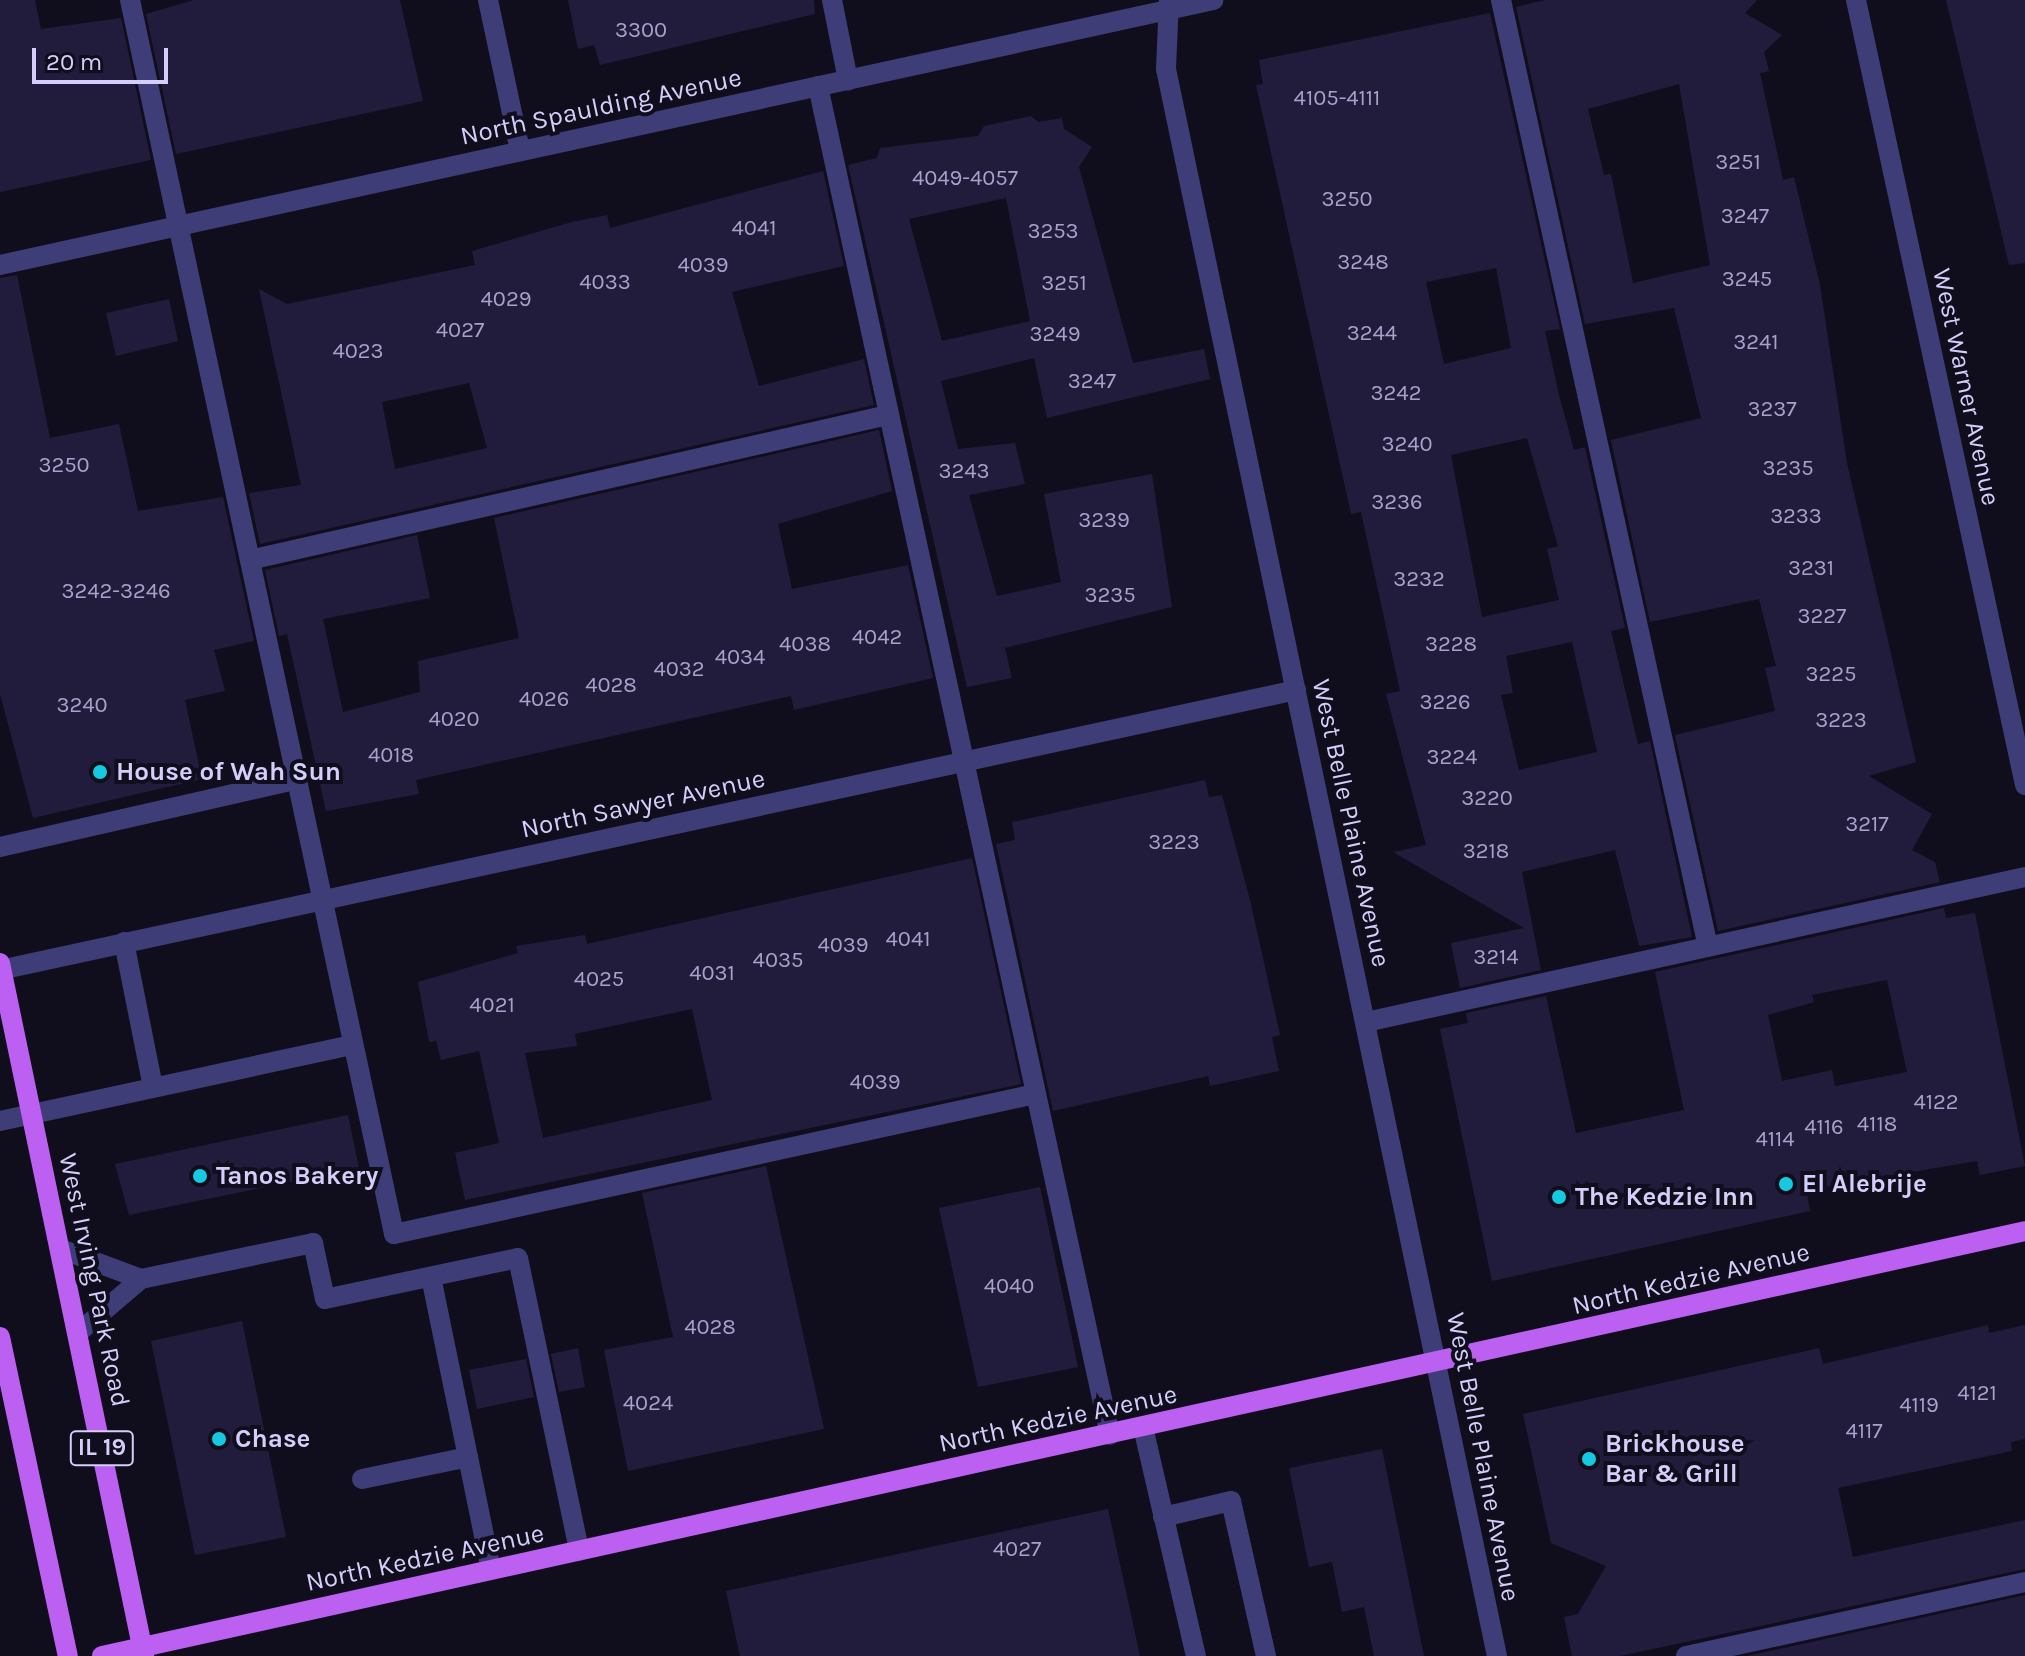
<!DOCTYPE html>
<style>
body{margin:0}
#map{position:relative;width:2025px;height:1656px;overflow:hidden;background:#100e1d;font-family:Karla,sans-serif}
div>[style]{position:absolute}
.building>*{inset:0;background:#221c3c}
.minor>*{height:20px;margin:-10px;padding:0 10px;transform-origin:10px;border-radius:10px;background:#3f3d78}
.major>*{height:20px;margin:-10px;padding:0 10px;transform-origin:10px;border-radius:10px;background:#bb60f0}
.dots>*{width:22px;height:22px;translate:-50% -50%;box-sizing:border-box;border:4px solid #100e1d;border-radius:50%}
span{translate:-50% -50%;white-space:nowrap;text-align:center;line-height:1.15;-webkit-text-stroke:8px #100e1d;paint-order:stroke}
.number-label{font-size:22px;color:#a8a2ca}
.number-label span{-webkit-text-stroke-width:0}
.shield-label span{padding:2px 6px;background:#100e1d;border:2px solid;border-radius:6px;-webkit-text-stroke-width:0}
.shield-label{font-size:24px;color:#d4cefa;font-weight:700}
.street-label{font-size:26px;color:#d4cefa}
.poi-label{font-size:26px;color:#d4cefa;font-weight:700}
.left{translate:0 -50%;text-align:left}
.scale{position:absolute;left:32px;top:48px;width:136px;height:36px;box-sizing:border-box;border:4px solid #d4cefa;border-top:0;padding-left:10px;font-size:24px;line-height:28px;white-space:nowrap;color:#d4cefa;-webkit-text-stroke:6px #100e1d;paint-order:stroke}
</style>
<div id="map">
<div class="building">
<i style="clip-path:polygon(0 0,35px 0,41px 29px,121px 18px,151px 160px,0 192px)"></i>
<i style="clip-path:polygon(194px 0,400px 0,423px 101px,176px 154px,146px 14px)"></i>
<i style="clip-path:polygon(568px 0,814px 0,815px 14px,600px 65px,594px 45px,578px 49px)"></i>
<i style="clip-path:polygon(evenodd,1545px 0,1757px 0,1745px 13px,1782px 35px,1764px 52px,1769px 71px,1760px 73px,1783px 180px,1794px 177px,1820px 285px,1847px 463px,1916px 762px,1869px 776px,1932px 814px,1912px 850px,1935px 862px,1940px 882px,1718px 931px,1675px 735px,1775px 711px,1765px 668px,1776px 666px,1759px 599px,1650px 622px,1611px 440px,1701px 418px,1674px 308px,1585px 324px,1516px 7px,1545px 0,1679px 84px,1710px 265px,1633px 283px,1611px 174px,1604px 175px,1588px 109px,1679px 84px)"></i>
<i style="clip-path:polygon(1946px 0,2025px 0,2025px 263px,2009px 265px)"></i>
<i style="clip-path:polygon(evenodd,1490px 13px,1560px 329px,1545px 331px,1559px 395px,1574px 450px,1585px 447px,1625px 628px,1611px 631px,1638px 744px,1650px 741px,1692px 937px,1639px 946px,1615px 850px,1522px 872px,1541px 970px,1460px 988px,1451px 943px,1524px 928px,1393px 852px,1426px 845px,1386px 694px,1400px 691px,1361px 512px,1351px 514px,1256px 85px,1263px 84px,1259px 60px,1490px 13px,1496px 268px,1511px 348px,1444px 364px,1426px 282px,1496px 268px,1490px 13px,1527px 438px,1558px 546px,1547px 549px,1559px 600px,1482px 617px,1451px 455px,1527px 438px,1490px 13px,1572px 642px,1597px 752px,1519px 770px,1501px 695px,1513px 693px,1506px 656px,1572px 642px)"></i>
<i style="clip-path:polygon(evenodd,1031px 116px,1038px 122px,1062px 118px,1064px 129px,1092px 147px,1079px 167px,1133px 363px,1204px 349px,1210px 379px,1047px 418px,1034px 358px,941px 381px,958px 449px,1015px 443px,1025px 484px,969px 495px,997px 596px,1061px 582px,1044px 494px,1152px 474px,1172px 607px,1005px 648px,1012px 678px,967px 687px,848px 165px,877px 158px,880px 148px,978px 136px,984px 126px,1031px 116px,1006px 198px,1030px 321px,942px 341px,909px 219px,1006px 198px)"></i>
<i style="clip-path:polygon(evenodd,823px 171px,844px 266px,732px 292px,759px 386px,864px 359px,874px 405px,260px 544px,249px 493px,301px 485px,259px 289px,287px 304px,475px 265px,472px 251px,572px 222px,607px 215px,610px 228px,823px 171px,469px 383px,487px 448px,395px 469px,382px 402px,469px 383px)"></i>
<i style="clip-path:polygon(17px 275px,50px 438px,119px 424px,138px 511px,223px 497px,254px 641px,214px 650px,225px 691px,185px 700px,202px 779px,33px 818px,0 694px,0 278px)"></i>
<i style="clip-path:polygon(169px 299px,178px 341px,116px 356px,106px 313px)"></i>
<i style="clip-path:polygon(879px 430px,892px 491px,778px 524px,792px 589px,908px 565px,933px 678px,794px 710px,791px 696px,416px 780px,419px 794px,326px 811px,287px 634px,279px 636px,265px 570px,417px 535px,430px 598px,323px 619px,343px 712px,420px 692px,418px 661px,519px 638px,494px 518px)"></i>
<i style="clip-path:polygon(1205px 780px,1209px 797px,1222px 795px,1251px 904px,1280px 1035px,1272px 1037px,1279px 1071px,1210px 1086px,1208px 1076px,1053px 1111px,996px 844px,1015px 840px,1012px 822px)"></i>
<i style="clip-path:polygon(evenodd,972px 858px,1021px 1084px,465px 1200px,455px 1153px,499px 1143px,479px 1051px,441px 1060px,436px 1041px,429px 1042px,418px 982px,518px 953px,516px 946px,585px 935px,587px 944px,972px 858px,692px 1009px,712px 1100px,543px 1138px,525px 1053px,577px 1046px,575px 1034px,692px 1009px)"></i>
<i style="clip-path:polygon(evenodd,1944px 908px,1946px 918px,1975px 913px,2025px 1166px,1980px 1175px,1977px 1161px,1806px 1190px,1810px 1211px,1492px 1281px,1440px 1029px,1468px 1023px,1466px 1013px,1546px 996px,1576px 1133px,1684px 1110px,1655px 972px,1944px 908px,1887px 980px,1907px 1072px,1835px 1086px,1832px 1070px,1782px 1081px,1768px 1015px,1814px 1002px,1812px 995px,1887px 980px)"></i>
<i style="clip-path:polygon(348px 1115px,359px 1168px,129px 1215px,115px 1164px)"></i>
<i style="clip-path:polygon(766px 1166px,824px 1429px,628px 1471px,604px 1350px,673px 1337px,642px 1193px)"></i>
<i style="clip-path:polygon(1040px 1187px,1078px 1367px,978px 1387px,939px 1208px)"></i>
<i style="clip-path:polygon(242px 1321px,286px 1537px,195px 1555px,151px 1341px)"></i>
<i style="clip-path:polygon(1988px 1325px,1989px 1333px,2025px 1325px,2025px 1439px,2011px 1442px,2012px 1451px,1838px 1488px,1853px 1557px,2025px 1520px,2025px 1569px,1620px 1656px,1572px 1656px,1564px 1617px,1578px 1614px,1606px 1566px,1551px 1543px,1523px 1414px,1819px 1348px,1823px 1364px)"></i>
<i style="clip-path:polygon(578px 1348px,585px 1387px,559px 1392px,551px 1354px)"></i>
<i style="clip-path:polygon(526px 1359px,534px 1397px,477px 1409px,469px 1370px)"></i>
<i style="clip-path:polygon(1382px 1449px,1424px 1656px,1374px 1656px,1364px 1607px,1342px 1612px,1332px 1562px,1309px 1567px,1289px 1468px)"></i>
<i style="clip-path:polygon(1108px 1509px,1140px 1656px,740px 1656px,726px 1591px)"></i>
<i style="clip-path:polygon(2025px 1595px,2025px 1656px,1747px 1656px)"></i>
</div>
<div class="minor">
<i style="left:130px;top:0;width:1262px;rotate:77.92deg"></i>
<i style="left:394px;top:1234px;width:656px;rotate:-12.32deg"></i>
<i style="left:488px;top:0;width:154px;rotate:78deg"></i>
<i style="left:832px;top:0;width:82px;rotate:78.7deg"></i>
<i style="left:1169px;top:0;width:69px;rotate:92.5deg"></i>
<i style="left:1166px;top:69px;width:1621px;rotate:78.22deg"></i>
<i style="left:1501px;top:0;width:969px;rotate:77.67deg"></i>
<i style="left:1856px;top:0;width:803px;rotate:77.85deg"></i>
<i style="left:818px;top:86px;width:1380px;rotate:77.79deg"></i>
<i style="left:0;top:265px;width:1242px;rotate:-12.32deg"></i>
<i style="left:250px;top:560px;width:654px;rotate:-12.8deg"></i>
<i style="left:0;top:847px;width:303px;rotate:-12.8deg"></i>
<i style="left:124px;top:942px;width:148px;rotate:78.7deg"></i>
<i style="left:0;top:970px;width:1326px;rotate:-12.19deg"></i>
<i style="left:1366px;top:1022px;width:675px;rotate:-12.41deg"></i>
<i style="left:0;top:1121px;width:361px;rotate:-12.2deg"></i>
<i style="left:61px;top:1249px;width:85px;rotate:20.6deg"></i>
<i style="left:141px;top:1279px;width:82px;rotate:139.5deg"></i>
<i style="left:431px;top:1277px;width:184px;rotate:78.4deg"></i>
<i style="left:141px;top:1279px;width:176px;rotate:-11.8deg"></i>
<i style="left:313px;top:1243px;width:57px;rotate:77.9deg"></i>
<i style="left:325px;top:1299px;width:197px;rotate:-12deg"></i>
<i style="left:518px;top:1258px;width:299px;rotate:78.2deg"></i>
<i style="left:1143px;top:1427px;width:235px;rotate:77deg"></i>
<i style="left:362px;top:1479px;width:108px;rotate:-11.7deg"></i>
<i style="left:468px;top:1457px;width:115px;rotate:78.5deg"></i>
<i style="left:1163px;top:1517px;width:70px;rotate:-13.2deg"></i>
<i style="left:1231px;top:1501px;width:159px;rotate:77.3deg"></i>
<i style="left:1686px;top:1656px;width:347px;rotate:-12.3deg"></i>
</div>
<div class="major">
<i style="left:0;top:963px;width:708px;rotate:78.26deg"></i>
<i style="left:0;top:1337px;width:326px;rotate:78deg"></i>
<i style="left:102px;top:1656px;width:1969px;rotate:-12.46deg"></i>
</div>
<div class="dots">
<i style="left:100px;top:772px;background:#15cae0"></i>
<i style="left:200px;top:1176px;background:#15cae0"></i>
<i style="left:1786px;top:1184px;background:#15cae0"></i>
<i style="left:1559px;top:1197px;background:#15cae0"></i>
<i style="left:219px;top:1439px;background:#15cae0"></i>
<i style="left:1589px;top:1459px;background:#15cae0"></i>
</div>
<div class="number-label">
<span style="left:641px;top:31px">3300</span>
<span style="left:1337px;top:99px">4105-4111</span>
<span style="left:1738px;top:163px">3251</span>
<span style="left:965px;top:179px">4049-4057</span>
<span style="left:1347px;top:200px">3250</span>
<span style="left:1745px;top:217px">3247</span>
<span style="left:754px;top:229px">4041</span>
<span style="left:1053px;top:232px">3253</span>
<span style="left:1363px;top:263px">3248</span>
<span style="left:703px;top:266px">4039</span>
<span style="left:1747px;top:280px">3245</span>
<span style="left:605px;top:283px">4033</span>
<span style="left:1064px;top:284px">3251</span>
<span style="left:506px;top:300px">4029</span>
<span style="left:460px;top:331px">4027</span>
<span style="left:1372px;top:334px">3244</span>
<span style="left:1055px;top:335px">3249</span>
<span style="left:1756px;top:343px">3241</span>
<span style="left:358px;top:352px">4023</span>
<span style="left:1092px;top:382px">3247</span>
<span style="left:1396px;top:394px">3242</span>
<span style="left:1772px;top:410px">3237</span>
<span style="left:1407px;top:445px">3240</span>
<span style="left:64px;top:466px">3250</span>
<span style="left:1788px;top:469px">3235</span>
<span style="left:964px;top:472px">3243</span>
<span style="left:1397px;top:503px">3236</span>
<span style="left:1796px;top:517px">3233</span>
<span style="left:1104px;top:521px">3239</span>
<span style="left:1811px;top:569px">3231</span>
<span style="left:1419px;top:580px">3232</span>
<span style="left:116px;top:592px">3242-3246</span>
<span style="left:1110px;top:596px">3235</span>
<span style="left:1822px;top:617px">3227</span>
<span style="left:877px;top:638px">4042</span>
<span style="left:805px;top:645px">4038</span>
<span style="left:1451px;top:645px">3228</span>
<span style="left:740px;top:658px">4034</span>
<span style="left:679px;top:670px">4032</span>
<span style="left:1831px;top:675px">3225</span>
<span style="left:611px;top:686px">4028</span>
<span style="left:544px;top:700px">4026</span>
<span style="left:1445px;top:703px">3226</span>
<span style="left:82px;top:706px">3240</span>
<span style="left:454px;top:720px">4020</span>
<span style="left:1841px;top:721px">3223</span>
<span style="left:391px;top:756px">4018</span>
<span style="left:1452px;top:758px">3224</span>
<span style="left:1487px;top:799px">3220</span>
<span style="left:1867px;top:825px">3217</span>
<span style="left:1174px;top:843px">3223</span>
<span style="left:1486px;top:852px">3218</span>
<span style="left:908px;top:940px">4041</span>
<span style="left:843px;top:946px">4039</span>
<span style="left:1496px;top:958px">3214</span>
<span style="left:778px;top:961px">4035</span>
<span style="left:712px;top:974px">4031</span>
<span style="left:599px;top:980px">4025</span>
<span style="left:492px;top:1006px">4021</span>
<span style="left:875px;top:1083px">4039</span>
<span style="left:1936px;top:1103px">4122</span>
<span style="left:1877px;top:1125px">4118</span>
<span style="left:1824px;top:1128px">4116</span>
<span style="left:1775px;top:1140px">4114</span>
<span style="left:1009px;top:1287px">4040</span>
<span style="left:710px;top:1328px">4028</span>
<span style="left:1977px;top:1394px">4121</span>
<span style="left:648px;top:1404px">4024</span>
<span style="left:1919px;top:1406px">4119</span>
<span style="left:1864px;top:1432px">4117</span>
<span style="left:1017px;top:1550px">4027</span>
</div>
<div class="shield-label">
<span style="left:102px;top:1448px">IL 19</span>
</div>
<div class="street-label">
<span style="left:601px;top:107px;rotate:-12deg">North Spaulding Avenue</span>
<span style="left:1966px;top:387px;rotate:78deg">West Warner Avenue</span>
<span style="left:643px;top:804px;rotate:-12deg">North Sawyer Avenue</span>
<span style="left:1351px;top:823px;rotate:78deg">West Belle Plaine Avenue</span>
<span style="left:1691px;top:1279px;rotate:-13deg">North Kedzie Avenue</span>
<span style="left:94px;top:1280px;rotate:78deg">West Irving Park Road</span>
<span style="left:1058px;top:1419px;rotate:-12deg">North Kedzie Avenue</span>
<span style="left:1483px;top:1457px;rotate:79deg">West Belle Plaine Avenue</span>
<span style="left:425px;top:1558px;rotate:-12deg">North Kedzie Avenue</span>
</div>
<div class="poi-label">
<span class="left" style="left:116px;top:772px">House of Wah Sun</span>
<span class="left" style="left:216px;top:1176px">Tanos Bakery</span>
<span class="left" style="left:1802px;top:1184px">El Alebrije</span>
<span class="left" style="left:1575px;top:1197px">The Kedzie Inn</span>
<span class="left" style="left:235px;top:1439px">Chase</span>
<span class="left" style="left:1605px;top:1459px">Brickhouse<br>Bar &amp; Grill</span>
</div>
<div class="scale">20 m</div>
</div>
